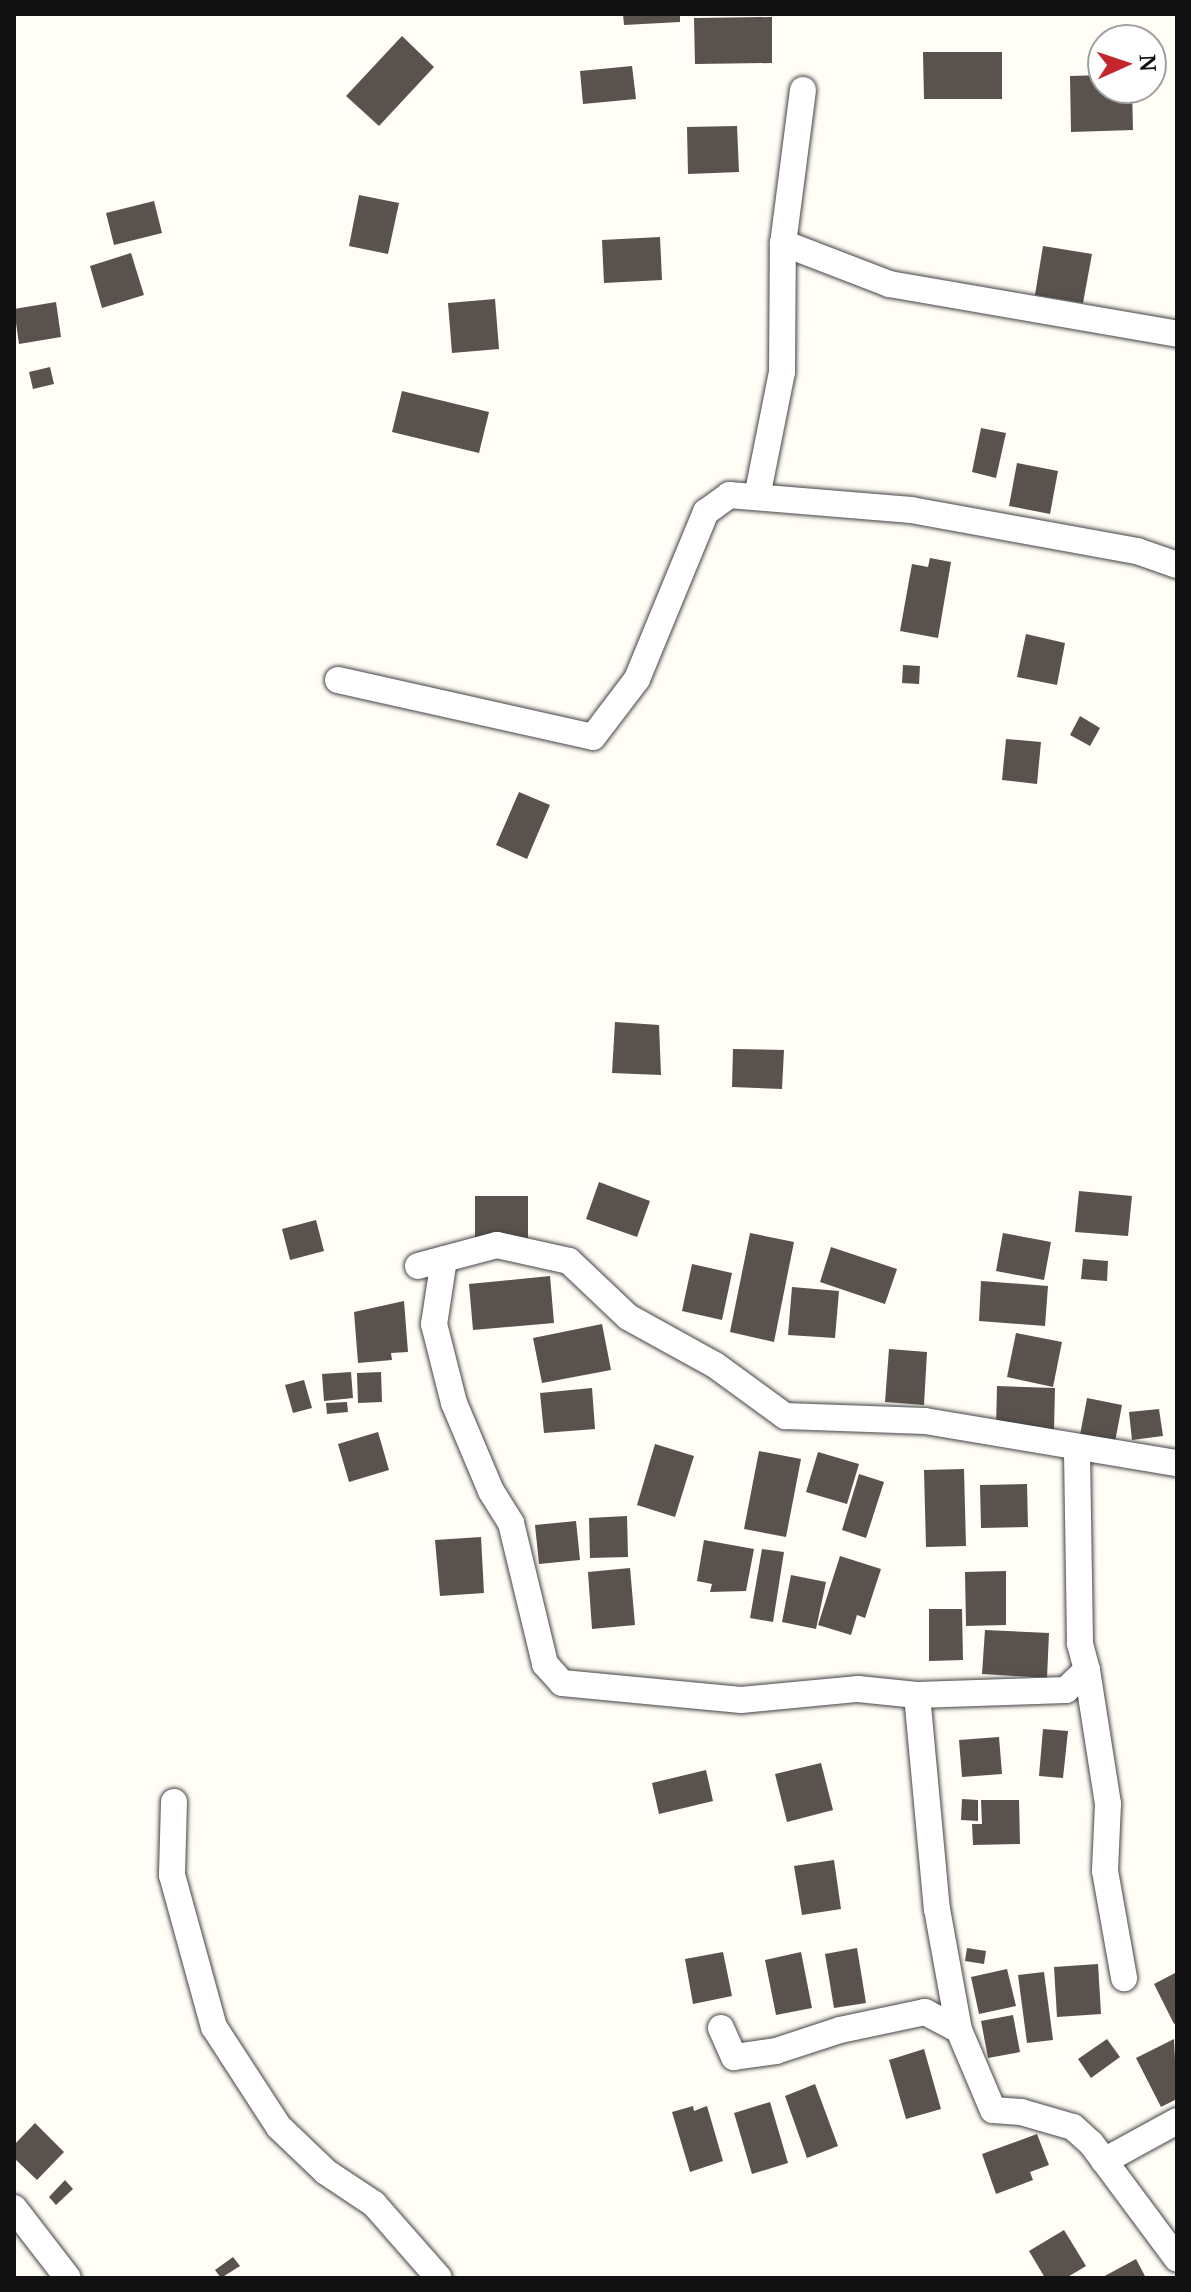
<!DOCTYPE html>
<style>
body{margin:0}
#map{position:relative;width:1191px;height:2292px;overflow:hidden;background:#fffdf5;font-family:"Noto Serif",serif}
div>[style]{position:absolute}
.building>*{inset:0;background:#5a524d}
.roads{filter:drop-shadow(0 0 2px #444) drop-shadow(0 0 2px #444)}
.minor>*{height:26px;margin:-13px;padding:0 13px;transform-origin:13px;border-radius:13px;background:#fff}
span{translate:-50% -50%;white-space:nowrap;text-align:center;line-height:1.15;-webkit-text-stroke:8px #fff;paint-order:stroke}
.frame{position:absolute;inset:0;border:16px solid #111;pointer-events:none}
.north{position:absolute;left:1087px;top:24px;width:80px;height:80px;box-sizing:border-box;background:#fff;border:2px solid #a0a0a0;border-radius:50%;rotate:87deg;font-size:22px;font-weight:700;line-height:32px;text-align:center;color:#111}
.north::after{content:'';display:block;margin:auto;width:28px;height:36px;background:#c4262e;clip-path:polygon(50% 0,100% 100%,50% 72%,0 100%)}
</style>
<div id="map">
<div class="building">
<i style="clip-path:polygon(623px 14px,680px 14px,680px 22px,624px 25px)"></i>
<i style="clip-path:polygon(772px 17px,772px 63px,695px 64px,694px 18px)"></i>
<i style="clip-path:polygon(402px 36px,434px 67px,379px 126px,346px 96px)"></i>
<i style="clip-path:polygon(923px 52px,1002px 52px,1002px 99px,924px 99px)"></i>
<i style="clip-path:polygon(632px 66px,636px 99px,583px 104px,580px 71px)"></i>
<i style="clip-path:polygon(1103px 75px,1103px 88px,1132px 88px,1133px 130px,1071px 132px,1070px 76px)"></i>
<i style="clip-path:polygon(737px 126px,739px 172px,688px 174px,687px 127px)"></i>
<i style="clip-path:polygon(359px 195px,399px 203px,388px 254px,349px 246px)"></i>
<i style="clip-path:polygon(154px 201px,162px 233px,114px 245px,106px 213px)"></i>
<i style="clip-path:polygon(660px 237px,662px 280px,604px 283px,602px 240px)"></i>
<i style="clip-path:polygon(1043px 246px,1092px 254px,1083px 303px,1035px 295px)"></i>
<i style="clip-path:polygon(131px 253px,144px 295px,102px 308px,90px 266px)"></i>
<i style="clip-path:polygon(495px 299px,499px 349px,452px 353px,448px 303px)"></i>
<i style="clip-path:polygon(56px 302px,61px 337px,19px 344px,14px 309px)"></i>
<i style="clip-path:polygon(50px 367px,54px 384px,33px 389px,29px 372px)"></i>
<i style="clip-path:polygon(402px 391px,489px 412px,479px 453px,392px 432px)"></i>
<i style="clip-path:polygon(981px 428px,1006px 433px,996px 478px,972px 472px)"></i>
<i style="clip-path:polygon(1017px 463px,1058px 471px,1050px 514px,1009px 506px)"></i>
<i style="clip-path:polygon(930px 558px,951px 562px,938px 638px,900px 631px,912px 564px,928px 567px)"></i>
<i style="clip-path:polygon(1026px 634px,1065px 643px,1057px 685px,1017px 677px)"></i>
<i style="clip-path:polygon(903px 665px,920px 666px,919px 684px,902px 683px)"></i>
<i style="clip-path:polygon(1080px 716px,1100px 728px,1090px 746px,1070px 735px)"></i>
<i style="clip-path:polygon(1006px 739px,1041px 742px,1037px 784px,1002px 780px)"></i>
<i style="clip-path:polygon(519px 792px,550px 805px,527px 859px,496px 845px)"></i>
<i style="clip-path:polygon(615px 1022px,659px 1025px,661px 1075px,612px 1073px)"></i>
<i style="clip-path:polygon(733px 1049px,784px 1050px,782px 1089px,732px 1087px)"></i>
<i style="clip-path:polygon(599px 1182px,650px 1201px,637px 1237px,586px 1219px)"></i>
<i style="clip-path:polygon(1079px 1191px,1132px 1196px,1128px 1236px,1075px 1232px)"></i>
<i style="clip-path:polygon(475px 1196px,528px 1196px,528px 1244px,475px 1243px)"></i>
<i style="clip-path:polygon(316px 1220px,324px 1251px,290px 1260px,282px 1229px)"></i>
<i style="clip-path:polygon(750px 1233px,794px 1242px,774px 1342px,730px 1332px)"></i>
<i style="clip-path:polygon(1003px 1233px,1051px 1242px,1044px 1280px,996px 1271px)"></i>
<i style="clip-path:polygon(831px 1247px,897px 1269px,885px 1304px,820px 1282px)"></i>
<i style="clip-path:polygon(1083px 1259px,1108px 1261px,1107px 1281px,1081px 1279px)"></i>
<i style="clip-path:polygon(692px 1264px,732px 1273px,722px 1320px,682px 1311px)"></i>
<i style="clip-path:polygon(550px 1276px,554px 1323px,473px 1330px,469px 1284px)"></i>
<i style="clip-path:polygon(981px 1281px,1048px 1286px,1045px 1326px,979px 1321px)"></i>
<i style="clip-path:polygon(792px 1287px,839px 1291px,835px 1338px,788px 1335px)"></i>
<i style="clip-path:polygon(404px 1301px,408px 1352px,391px 1353px,392px 1360px,358px 1363px,354px 1312px)"></i>
<i style="clip-path:polygon(602px 1324px,611px 1370px,542px 1383px,533px 1338px)"></i>
<i style="clip-path:polygon(1016px 1333px,1062px 1342px,1053px 1387px,1007px 1377px)"></i>
<i style="clip-path:polygon(889px 1349px,927px 1352px,924px 1405px,885px 1402px)"></i>
<i style="clip-path:polygon(351px 1372px,353px 1398px,324px 1401px,322px 1374px)"></i>
<i style="clip-path:polygon(381px 1372px,382px 1402px,358px 1403px,357px 1373px)"></i>
<i style="clip-path:polygon(304px 1380px,312px 1408px,293px 1413px,285px 1385px)"></i>
<i style="clip-path:polygon(997px 1386px,1055px 1388px,1054px 1430px,996px 1428px)"></i>
<i style="clip-path:polygon(592px 1388px,595px 1429px,544px 1433px,540px 1393px)"></i>
<i style="clip-path:polygon(1087px 1398px,1122px 1405px,1115px 1442px,1080px 1435px)"></i>
<i style="clip-path:polygon(347px 1402px,348px 1412px,327px 1414px,326px 1403px)"></i>
<i style="clip-path:polygon(1159px 1409px,1163px 1436px,1132px 1440px,1129px 1412px)"></i>
<i style="clip-path:polygon(378px 1432px,389px 1470px,349px 1482px,338px 1444px)"></i>
<i style="clip-path:polygon(655px 1444px,694px 1456px,675px 1517px,637px 1505px)"></i>
<i style="clip-path:polygon(759px 1451px,801px 1459px,786px 1537px,744px 1529px)"></i>
<i style="clip-path:polygon(818px 1452px,859px 1464px,847px 1504px,806px 1492px)"></i>
<i style="clip-path:polygon(964px 1469px,966px 1546px,926px 1547px,924px 1470px)"></i>
<i style="clip-path:polygon(859px 1474px,884px 1482px,866px 1538px,842px 1530px)"></i>
<i style="clip-path:polygon(1027px 1484px,1028px 1527px,981px 1528px,980px 1485px)"></i>
<i style="clip-path:polygon(627px 1516px,628px 1557px,590px 1558px,589px 1518px)"></i>
<i style="clip-path:polygon(576px 1521px,580px 1560px,539px 1564px,535px 1525px)"></i>
<i style="clip-path:polygon(481px 1537px,484px 1593px,440px 1596px,435px 1540px)"></i>
<i style="clip-path:polygon(704px 1540px,754px 1549px,746px 1591px,710px 1592px,712px 1584px,697px 1581px)"></i>
<i style="clip-path:polygon(762px 1549px,784px 1552px,773px 1622px,750px 1618px)"></i>
<i style="clip-path:polygon(840px 1556px,881px 1569px,865px 1618px,857px 1615px,851px 1635px,818px 1625px)"></i>
<i style="clip-path:polygon(630px 1568px,635px 1625px,592px 1629px,588px 1572px)"></i>
<i style="clip-path:polygon(1006px 1571px,1006px 1625px,966px 1626px,965px 1572px)"></i>
<i style="clip-path:polygon(791px 1575px,826px 1582px,816px 1629px,782px 1622px)"></i>
<i style="clip-path:polygon(929px 1609px,962px 1609px,963px 1660px,929px 1661px)"></i>
<i style="clip-path:polygon(985px 1630px,1049px 1633px,1047px 1678px,982px 1674px)"></i>
<i style="clip-path:polygon(1043px 1729px,1068px 1731px,1063px 1778px,1039px 1776px)"></i>
<i style="clip-path:polygon(999px 1737px,1002px 1774px,962px 1777px,959px 1740px)"></i>
<i style="clip-path:polygon(821px 1763px,833px 1810px,787px 1822px,775px 1774px)"></i>
<i style="clip-path:polygon(706px 1770px,713px 1801px,659px 1814px,652px 1783px)"></i>
<i style="clip-path:polygon(962px 1799px,978px 1800px,978px 1821px,961px 1820px)"></i>
<i style="clip-path:polygon(981px 1800px,1019px 1800px,1020px 1844px,973px 1845px,972px 1824px,982px 1824px)"></i>
<i style="clip-path:polygon(834px 1860px,841px 1909px,802px 1915px,794px 1866px)"></i>
<i style="clip-path:polygon(857px 1948px,866px 2003px,834px 2008px,825px 1954px)"></i>
<i style="clip-path:polygon(967px 1948px,986px 1951px,984px 1964px,965px 1961px)"></i>
<i style="clip-path:polygon(723px 1952px,732px 1996px,693px 2004px,685px 1959px)"></i>
<i style="clip-path:polygon(801px 1952px,812px 2008px,776px 2015px,765px 1960px)"></i>
<i style="clip-path:polygon(1098px 1964px,1101px 2014px,1057px 2017px,1054px 1967px)"></i>
<i style="clip-path:polygon(1007px 1969px,1016px 2006px,979px 2014px,971px 1977px)"></i>
<i style="clip-path:polygon(1044px 1972px,1053px 2040px,1027px 2043px,1018px 1975px)"></i>
<i style="clip-path:polygon(1177px 1972px,1177px 2022px,1174px 2024px,1154px 1984px)"></i>
<i style="clip-path:polygon(1013px 2015px,1020px 2052px,988px 2058px,981px 2021px)"></i>
<i style="clip-path:polygon(1107px 2039px,1120px 2057px,1091px 2078px,1078px 2059px)"></i>
<i style="clip-path:polygon(1174px 2039px,1177px 2099px,1161px 2107px,1136px 2058px)"></i>
<i style="clip-path:polygon(924px 2049px,941px 2109px,906px 2119px,889px 2060px)"></i>
<i style="clip-path:polygon(815px 2084px,838px 2146px,807px 2158px,785px 2096px)"></i>
<i style="clip-path:polygon(770px 2102px,788px 2163px,752px 2174px,734px 2113px)"></i>
<i style="clip-path:polygon(693px 2106px,694px 2111px,707px 2106px,723px 2161px,690px 2172px,672px 2112px)"></i>
<i style="clip-path:polygon(35px 2123px,64px 2152px,37px 2180px,14px 2158px,14px 2145px)"></i>
<i style="clip-path:polygon(1037px 2134px,1049px 2165px,1030px 2172px,1033px 2180px,996px 2194px,982px 2154px)"></i>
<i style="clip-path:polygon(65px 2180px,73px 2189px,56px 2205px,49px 2197px)"></i>
<i style="clip-path:polygon(1064px 2230px,1086px 2266px,1066px 2278px,1045px 2278px,1029px 2251px)"></i>
<i style="clip-path:polygon(233px 2257px,240px 2266px,221px 2278px,215px 2270px)"></i>
<i style="clip-path:polygon(1136px 2259px,1146px 2278px,1101px 2278px)"></i>
</div>
<div class="roads">
<div class="minor">
<i style="left:803px;top:90px;width:154px;rotate:97.4deg"></i>
<i style="left:783px;top:243px;width:114px;rotate:21.1deg"></i>
<i style="left:889px;top:284px;width:292px;rotate:9.8deg"></i>
<i style="left:757px;top:497px;width:127px;rotate:-78.7deg"></i>
<i style="left:782px;top:372px;width:129px;rotate:-89.6deg"></i>
<i style="left:338px;top:680px;width:261px;rotate:12.6deg"></i>
<i style="left:593px;top:737px;width:73px;rotate:-52.8deg"></i>
<i style="left:637px;top:679px;width:181px;rotate:-67.6deg"></i>
<i style="left:706px;top:512px;width:29px;rotate:-36deg"></i>
<i style="left:729px;top:495px;width:183px;rotate:4.7deg"></i>
<i style="left:911px;top:510px;width:230px;rotate:10.3deg"></i>
<i style="left:1137px;top:551px;width:42px;rotate:19.3deg"></i>
<i style="left:444px;top:1259px;width:66px;rotate:98.7deg"></i>
<i style="left:434px;top:1324px;width:81px;rotate:75.8deg"></i>
<i style="left:454px;top:1403px;width:95px;rotate:67.2deg"></i>
<i style="left:491px;top:1491px;width:38px;rotate:58deg"></i>
<i style="left:511px;top:1523px;width:145px;rotate:76.4deg"></i>
<i style="left:545px;top:1664px;width:25px;rotate:48deg"></i>
<i style="left:562px;top:1683px;width:180px;rotate:5.4deg"></i>
<i style="left:741px;top:1700px;width:118px;rotate:-5.4deg"></i>
<i style="left:858px;top:1689px;width:59px;rotate:5.8deg"></i>
<i style="left:917px;top:1695px;width:149px;rotate:-1.9deg"></i>
<i style="left:1066px;top:1690px;width:29px;rotate:-44deg"></i>
<i style="left:1087px;top:1670px;width:28px;rotate:-105deg"></i>
<i style="left:1080px;top:1643px;width:195px;rotate:-90.9deg"></i>
<i style="left:418px;top:1266px;width:82px;rotate:-14.9deg"></i>
<i style="left:497px;top:1245px;width:74px;rotate:12.5deg"></i>
<i style="left:569px;top:1261px;width:81px;rotate:43.5deg"></i>
<i style="left:628px;top:1317px;width:99px;rotate:28.9deg"></i>
<i style="left:715px;top:1365px;width:87px;rotate:36.1deg"></i>
<i style="left:785px;top:1416px;width:140px;rotate:2deg"></i>
<i style="left:925px;top:1421px;width:255px;rotate:9.5deg"></i>
<i style="left:1087px;top:1670px;width:136px;rotate:81.1deg"></i>
<i style="left:1108px;top:1804px;width:67px;rotate:92.6deg"></i>
<i style="left:1105px;top:1871px;width:109px;rotate:79.9deg"></i>
<i style="left:917px;top:1695px;width:215px;rotate:84.7deg"></i>
<i style="left:937px;top:1909px;width:123px;rotate:79.7deg"></i>
<i style="left:959px;top:2030px;width:87px;rotate:67deg"></i>
<i style="left:993px;top:2110px;width:28px;rotate:4deg"></i>
<i style="left:1021px;top:2112px;width:54px;rotate:16.1deg"></i>
<i style="left:1073px;top:2127px;width:24px;rotate:42deg"></i>
<i style="left:1091px;top:2143px;width:144px;rotate:53.4deg"></i>
<i style="left:174px;top:1802px;width:73px;rotate:91.6deg"></i>
<i style="left:172px;top:1875px;width:158px;rotate:74.6deg"></i>
<i style="left:214px;top:2027px;width:119px;rotate:57deg"></i>
<i style="left:279px;top:2127px;width:65px;rotate:43.8deg"></i>
<i style="left:326px;top:2172px;width:58px;rotate:33.7deg"></i>
<i style="left:374px;top:2204px;width:98px;rotate:48.7deg"></i>
<i style="left:721px;top:2028px;width:32px;rotate:66deg"></i>
<i style="left:734px;top:2057px;width:42px;rotate:-8.1deg"></i>
<i style="left:776px;top:2051px;width:67px;rotate:-18.2deg"></i>
<i style="left:840px;top:2030px;width:87px;rotate:-12deg"></i>
<i style="left:925px;top:2012px;width:38px;rotate:28deg"></i>
<i style="left:1104px;top:2161px;width:83px;rotate:-28.7deg"></i>
<i style="left:14px;top:2208px;width:88px;rotate:52.4deg"></i>
</div>
</div>
<div class="frame"></div>
<div class="north">N</div>
</div>
